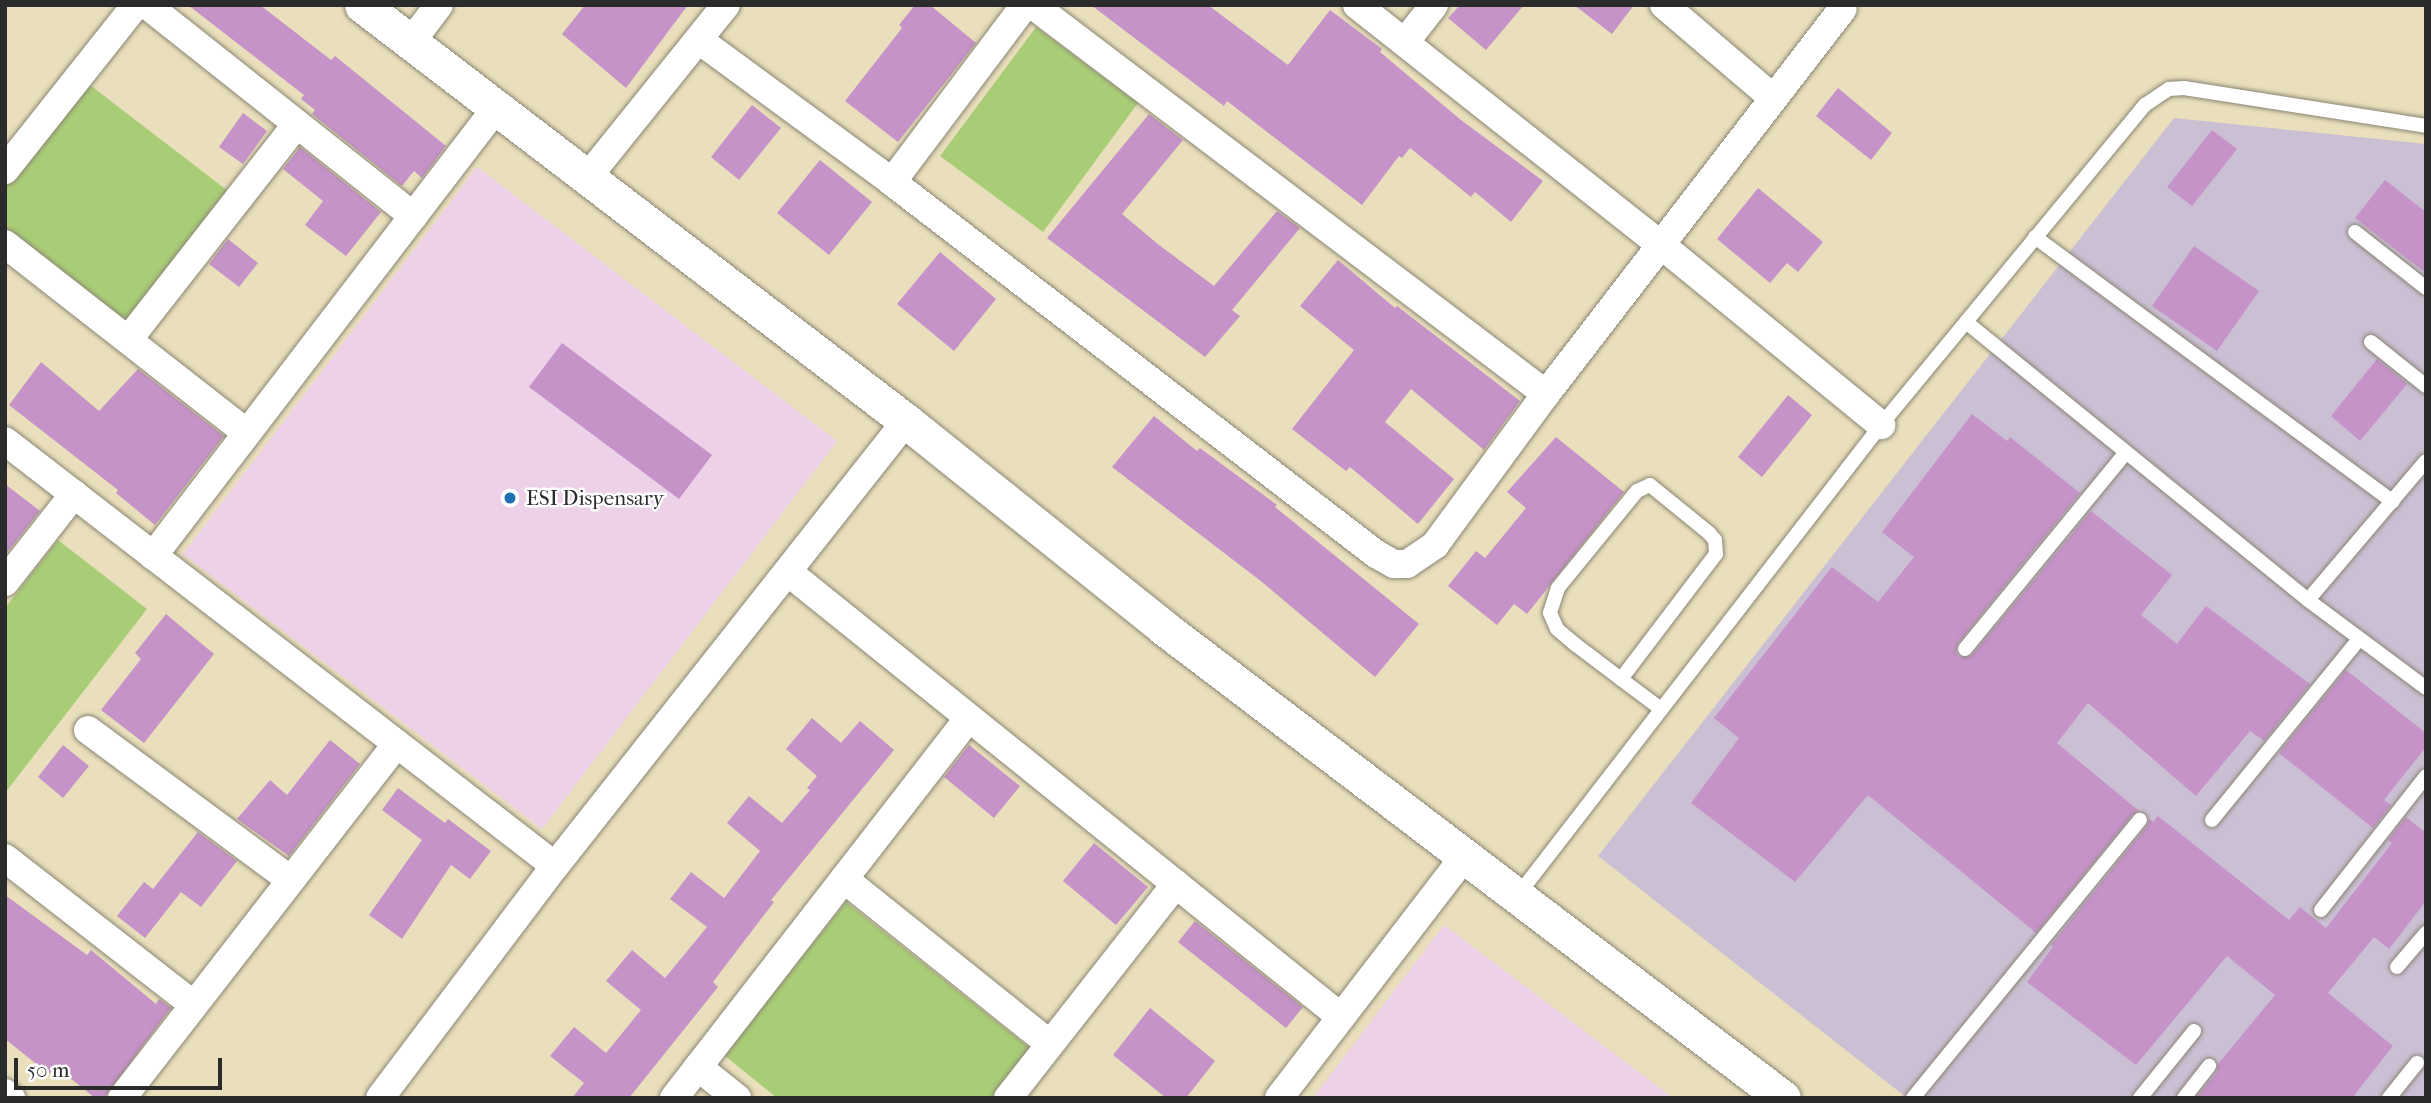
<!DOCTYPE html>
<style>
body{margin:0}
#map{position:relative;width:2431px;height:1103px;overflow:hidden;background:#e9dfbc;font-family:"IM FELL French Canon",serif}
div>[style]{position:absolute}
.built>*{inset:0;background:#ecd1e9}
.industrial>*{inset:0;background:#cbbfd4}
.green>*{inset:0;background:#a9cd77}
.building>*{inset:0;background:#c693c9}
.roads{filter:drop-shadow(0 0 2px #8a8574) drop-shadow(0 0 2px #8a8574)}
.service>*{height:14px;margin:-7px;padding:0 7px;transform-origin:7px;border-radius:7px;background:#fff}
.minor>*{height:28px;margin:-14px;padding:0 14px;transform-origin:14px;border-radius:14px;background:#fff}
.tertiary>*{height:35px;margin:-17.5px;padding:0 17.5px;transform-origin:17.5px;border-radius:17.5px;background:#fff}
.dots>*{width:19px;height:19px;translate:-50% -50%;box-sizing:border-box;border:4px solid #fff;border-radius:50%}
span{translate:-50% -50%;white-space:nowrap;text-align:center;line-height:1.15;-webkit-text-stroke:5px #fff;paint-order:stroke}
.poi-label{font-size:21px;color:#2b2b2b}
.left{translate:0 -50%;text-align:left}
.frame{position:absolute;inset:0;border:7px solid #2b2b2b;pointer-events:none}
.scale{position:absolute;left:14px;top:1058px;width:208px;height:32px;box-sizing:border-box;border:4px solid #2b2b2b;border-top:0;padding-left:9px;font-size:21px;line-height:24px;white-space:nowrap;color:#2b2b2b;-webkit-text-stroke:5px #fff;paint-order:stroke}
</style>
<div id="map">
<div class="built">
<i style="clip-path:polygon(477px 167px,837px 441px,542px 829px,183px 554px)"></i>
<i style="clip-path:polygon(1444px 925px,1673px 1098px,1313px 1098px)"></i>
</div>
<div class="industrial">
<i style="clip-path:polygon(2174px 118px,2426px 144px,2426px 1098px,1907px 1098px,1598px 856px)"></i>
</div>
<div class="green">
<i style="clip-path:polygon(1036px 27px,1138px 103px,1043px 232px,940px 156px)"></i>
<i style="clip-path:polygon(86px 82px,228px 191px,126px 322px,5px 228px,5px 187px)"></i>
<i style="clip-path:polygon(58px 540px,147px 609px,5px 793px,5px 608px)"></i>
<i style="clip-path:polygon(846px 902px,1032px 1050px,994px 1098px,777px 1098px,724px 1055px)"></i>
</div>
<div class="building">
<i style="clip-path:polygon(188px 5px,260px 5px,331px 60px,335px 56px,446px 146px,422px 178px,414px 171px,402px 186px,312px 114px,315px 110px,301px 99px,304px 95px)"></i>
<i style="clip-path:polygon(585px 5px,688px 5px,626px 88px,562px 34px)"></i>
<i style="clip-path:polygon(915px 5px,930px 5px,976px 43px,898px 142px,845px 101px,902px 28px,899px 25px)"></i>
<i style="clip-path:polygon(1091px 5px,1208px 5px,1288px 65px,1330px 10px,1382px 49px,1380px 52px,1461px 120px,1543px 181px,1511px 222px,1475px 192px,1471px 197px,1410px 148px,1402px 158px,1399px 156px,1362px 205px,1227px 101px,1224px 106px)"></i>
<i style="clip-path:polygon(1460px 5px,1524px 5px,1486px 50px,1448px 18px)"></i>
<i style="clip-path:polygon(1574px 5px,1634px 5px,1612px 34px)"></i>
<i style="clip-path:polygon(1838px 88px,1892px 133px,1871px 160px,1816px 116px)"></i>
<i style="clip-path:polygon(752px 105px,781px 128px,739px 180px,711px 157px)"></i>
<i style="clip-path:polygon(243px 113px,267px 131px,243px 164px,219px 147px)"></i>
<i style="clip-path:polygon(1149px 114px,1183px 140px,1122px 214px,1159px 245px,1214px 286px,1277px 211px,1300px 228px,1232px 310px,1240px 316px,1205px 357px,1047px 238px)"></i>
<i style="clip-path:polygon(2212px 130px,2237px 149px,2192px 206px,2167px 187px)"></i>
<i style="clip-path:polygon(300px 147px,381px 212px,346px 256px,305px 225px,323px 201px,283px 169px)"></i>
<i style="clip-path:polygon(820px 160px,872px 202px,829px 255px,777px 213px)"></i>
<i style="clip-path:polygon(2385px 180px,2426px 212px,2426px 273px,2355px 218px)"></i>
<i style="clip-path:polygon(1758px 188px,1823px 242px,1798px 272px,1787px 263px,1770px 283px,1717px 239px)"></i>
<i style="clip-path:polygon(228px 239px,258px 263px,239px 287px,209px 264px)"></i>
<i style="clip-path:polygon(2194px 246px,2259px 291px,2217px 351px,2152px 306px)"></i>
<i style="clip-path:polygon(940px 252px,996px 299px,954px 351px,897px 304px)"></i>
<i style="clip-path:polygon(1338px 260px,1395px 308px,1397px 306px,1520px 401px,1484px 450px,1411px 389px,1385px 422px,1454px 479px,1418px 524px,1350px 467px,1346px 471px,1292px 429px,1354px 350px,1300px 306px)"></i>
<i style="clip-path:polygon(562px 343px,712px 455px,679px 499px,529px 387px)"></i>
<i style="clip-path:polygon(2377px 359px,2407px 384px,2360px 441px,2331px 416px)"></i>
<i style="clip-path:polygon(41px 362px,99px 411px,138px 369px,224px 436px,155px 525px,116px 493px,118px 490px,9px 405px)"></i>
<i style="clip-path:polygon(1788px 395px,1812px 415px,1762px 477px,1738px 457px)"></i>
<i style="clip-path:polygon(1972px 414px,2007px 441px,2010px 437px,2080px 493px,1958px 643px,1956px 652px,1959px 657px,1972px 655px,2091px 511px,2172px 575px,2141px 615px,2177px 644px,2206px 606px,2310px 684px,2264px 741px,2250px 731px,2196px 796px,2088px 703px,2057px 743px,2139px 811px,2133px 814px,2036px 933px,1868px 795px,1795px 882px,1691px 803px,1739px 738px,1714px 718px,1832px 567px,1878px 602px,1914px 557px,1882px 532px)"></i>
<i style="clip-path:polygon(1154px 416px,1197px 451px,1200px 448px,1277px 505px,1275px 507px,1419px 624px,1375px 677px,1262px 582px,1112px 467px)"></i>
<i style="clip-path:polygon(1556px 437px,1624px 492px,1527px 614px,1514px 604px,1497px 625px,1448px 586px,1476px 551px,1485px 558px,1526px 508px,1507px 492px)"></i>
<i style="clip-path:polygon(5px 484px,40px 511px,5px 555px)"></i>
<i style="clip-path:polygon(166px 614px,214px 654px,144px 743px,101px 710px,141px 659px,135px 653px)"></i>
<i style="clip-path:polygon(2346px 670px,2426px 733px,2426px 747px,2384px 800px,2391px 805px,2373px 828px,2279px 753px)"></i>
<i style="clip-path:polygon(812px 718px,841px 743px,860px 721px,894px 750px,771px 900px,774px 902px,713px 982px,718px 987px,629px 1098px,572px 1098px,584px 1083px,550px 1056px,574px 1027px,606px 1053px,641px 1010px,606px 981px,632px 950px,665px 978px,707px 927px,670px 899px,691px 872px,724px 898px,760px 851px,727px 823px,749px 796px,782px 823px,810px 790px,807px 788px,817px 776px,786px 749px)"></i>
<i style="clip-path:polygon(330px 740px,360px 764px,289px 856px,237px 819px,270px 780px,287px 795px)"></i>
<i style="clip-path:polygon(63px 745px,89px 766px,63px 798px,38px 777px)"></i>
<i style="clip-path:polygon(969px 745px,1020px 786px,994px 818px,944px 777px)"></i>
<i style="clip-path:polygon(398px 788px,445px 823px,448px 819px,491px 851px,470px 879px,451px 865px,402px 939px,369px 915px,422px 840px,382px 810px)"></i>
<i style="clip-path:polygon(2158px 816px,2289px 920px,2300px 907px,2326px 928px,2392px 843px,2388px 840px,2406px 817px,2426px 833px,2426px 901px,2389px 949px,2374px 937px,2328px 993px,2393px 1046px,2352px 1098px,2196px 1098px,2217px 1072px,2218px 1064px,2275px 995px,2227px 956px,2136px 1065px,2027px 982px,2053px 947px,2051px 945px,2147px 826px,2149px 819px,2153px 822px)"></i>
<i style="clip-path:polygon(198px 832px,237px 861px,201px 907px,181px 892px,145px 938px,117px 916px,144px 882px,153px 889px)"></i>
<i style="clip-path:polygon(1094px 843px,1148px 887px,1116px 925px,1063px 881px)"></i>
<i style="clip-path:polygon(5px 895px,87px 955px,91px 950px,156px 1004px,159px 999px,171px 1008px,104px 1098px,95px 1098px,55px 1066px,49px 1074px,5px 1039px)"></i>
<i style="clip-path:polygon(1195px 921px,1303px 1007px,1286px 1028px,1178px 942px)"></i>
<i style="clip-path:polygon(1150px 1008px,1215px 1061px,1186px 1098px,1166px 1098px,1113px 1055px)"></i>
</div>
<div class="roads">
<div class="service">
<i style="left:2355px;top:232px;width:90px;rotate:38.3deg"></i>
<i style="left:2035px;top:237px;width:445px;rotate:36.5deg"></i>
<i style="left:1966px;top:322px;width:441px;rotate:39.1deg"></i>
<i style="left:2308px;top:600px;width:147px;rotate:36.7deg"></i>
<i style="left:2371px;top:342px;width:70px;rotate:38.7deg"></i>
<i style="left:2308px;top:600px;width:182px;rotate:-49.7deg"></i>
<i style="left:1965px;top:649px;width:254px;rotate:-50.7deg"></i>
<i style="left:1621px;top:679px;width:157px;rotate:-52.8deg"></i>
<i style="left:1716px;top:554px;width:14px;rotate:-94deg"></i>
<i style="left:1715px;top:540px;width:9px;rotate:-131deg"></i>
<i style="left:1709px;top:533px;width:76px;rotate:-140.9deg"></i>
<i style="left:1650px;top:485px;width:14px;rotate:155deg"></i>
<i style="left:1637px;top:491px;width:125px;rotate:129.2deg"></i>
<i style="left:1558px;top:588px;width:26px;rotate:108deg"></i>
<i style="left:1550px;top:613px;width:17px;rotate:66deg"></i>
<i style="left:1557px;top:629px;width:25px;rotate:40deg"></i>
<i style="left:1576px;top:645px;width:56px;rotate:37.1deg"></i>
<i style="left:1621px;top:679px;width:50px;rotate:36.9deg"></i>
<i style="left:2212px;top:820px;width:233px;rotate:-50.9deg"></i>
<i style="left:1518px;top:895px;width:594px;rotate:-52.32deg"></i>
<i style="left:1881px;top:425px;width:415px;rotate:-50.5deg"></i>
<i style="left:2145px;top:105px;width:29px;rotate:-34deg"></i>
<i style="left:2169px;top:89px;width:15px;rotate:-4deg"></i>
<i style="left:2184px;top:88px;width:245px;rotate:8.9deg"></i>
<i style="left:2321px;top:910px;width:170px;rotate:-51.9deg"></i>
<i style="left:2397px;top:967px;width:45px;rotate:-49.5deg"></i>
<i style="left:1913px;top:1098px;width:359px;rotate:-50.8deg"></i>
<i style="left:2140px;top:1098px;width:86px;rotate:-51.1deg"></i>
<i style="left:2184px;top:1098px;width:41px;rotate:-52deg"></i>
<i style="left:2389px;top:1098px;width:45px;rotate:-51.3deg"></i>
</div>
<div class="minor">
<i style="left:147px;top:5px;width:340px;rotate:38.4deg"></i>
<i style="left:1033px;top:5px;width:644px;rotate:37.17deg"></i>
<i style="left:1357px;top:5px;width:386px;rotate:38.3deg"></i>
<i style="left:1660px;top:244px;width:286px;rotate:39.3deg"></i>
<i style="left:1664px;top:5px;width:143px;rotate:40.5deg"></i>
<i style="left:699px;top:40px;width:240px;rotate:36.3deg"></i>
<i style="left:892px;top:182px;width:610px;rotate:37.55deg"></i>
<i style="left:1376px;top:554px;width:21px;rotate:29deg"></i>
<i style="left:1394px;top:564px;width:13px"></i>
<i style="left:1407px;top:564px;width:34px;rotate:-34deg"></i>
<i style="left:1435px;top:545px;width:187px;rotate:-53.7deg"></i>
<i style="left:1546px;top:394px;width:486px;rotate:-52.4deg"></i>
<i style="left:411px;top:42px;width:46px;rotate:-52.9deg"></i>
<i style="left:1405px;top:42px;width:47px;rotate:-51.9deg"></i>
<i style="left:5px;top:170px;width:211px;rotate:-51.6deg"></i>
<i style="left:586px;top:179px;width:223px;rotate:-51.2deg"></i>
<i style="left:892px;top:182px;width:221px;rotate:-53.1deg"></i>
<i style="left:5px;top:244px;width:307px;rotate:38deg"></i>
<i style="left:128px;top:340px;width:274px;rotate:-52deg"></i>
<i style="left:5px;top:441px;width:695px;rotate:37.69deg"></i>
<i style="left:153px;top:556px;width:564px;rotate:-52.56deg"></i>
<i style="left:788px;top:572px;width:710px;rotate:38.82deg"></i>
<i style="left:5px;top:582px;width:112px;rotate:-51.9deg"></i>
<i style="left:88px;top:730px;width:252px;rotate:36.5deg"></i>
<i style="left:5px;top:858px;width:239px;rotate:37.9deg"></i>
<i style="left:844px;top:879px;width:264px;rotate:38.7deg"></i>
<i style="left:698px;top:1067px;width:50px;rotate:38.5deg"></i>
<i style="left:5px;top:1093px;width:8px;rotate:40deg"></i>
<i style="left:122px;top:1098px;width:448px;rotate:-52.2deg"></i>
<i style="left:380px;top:1098px;width:291px;rotate:-53deg"></i>
<i style="left:555px;top:866px;width:567px;rotate:-51.73deg"></i>
<i style="left:674px;top:1098px;width:481px;rotate:-52.2deg"></i>
<i style="left:1008px;top:1098px;width:272px;rotate:-51.9deg"></i>
<i style="left:1279px;top:1098px;width:304px;rotate:-52.5deg"></i>
</div>
<div class="tertiary">
<i style="left:362px;top:5px;width:685px;rotate:37.41deg"></i>
<i style="left:906px;top:421px;width:331px;rotate:38.7deg"></i>
<i style="left:1164px;top:628px;width:777px;rotate:37.21deg"></i>
</div>
</div>
<div class="dots">
<i style="left:510px;top:498px;background:#1f6fb2"></i>
</div>
<div class="poi-label">
<span class="left" style="left:526px;top:498px">ESI Dispensary</span>
</div>
<div class="frame"></div>
<div class="scale">50 m</div>
</div>
